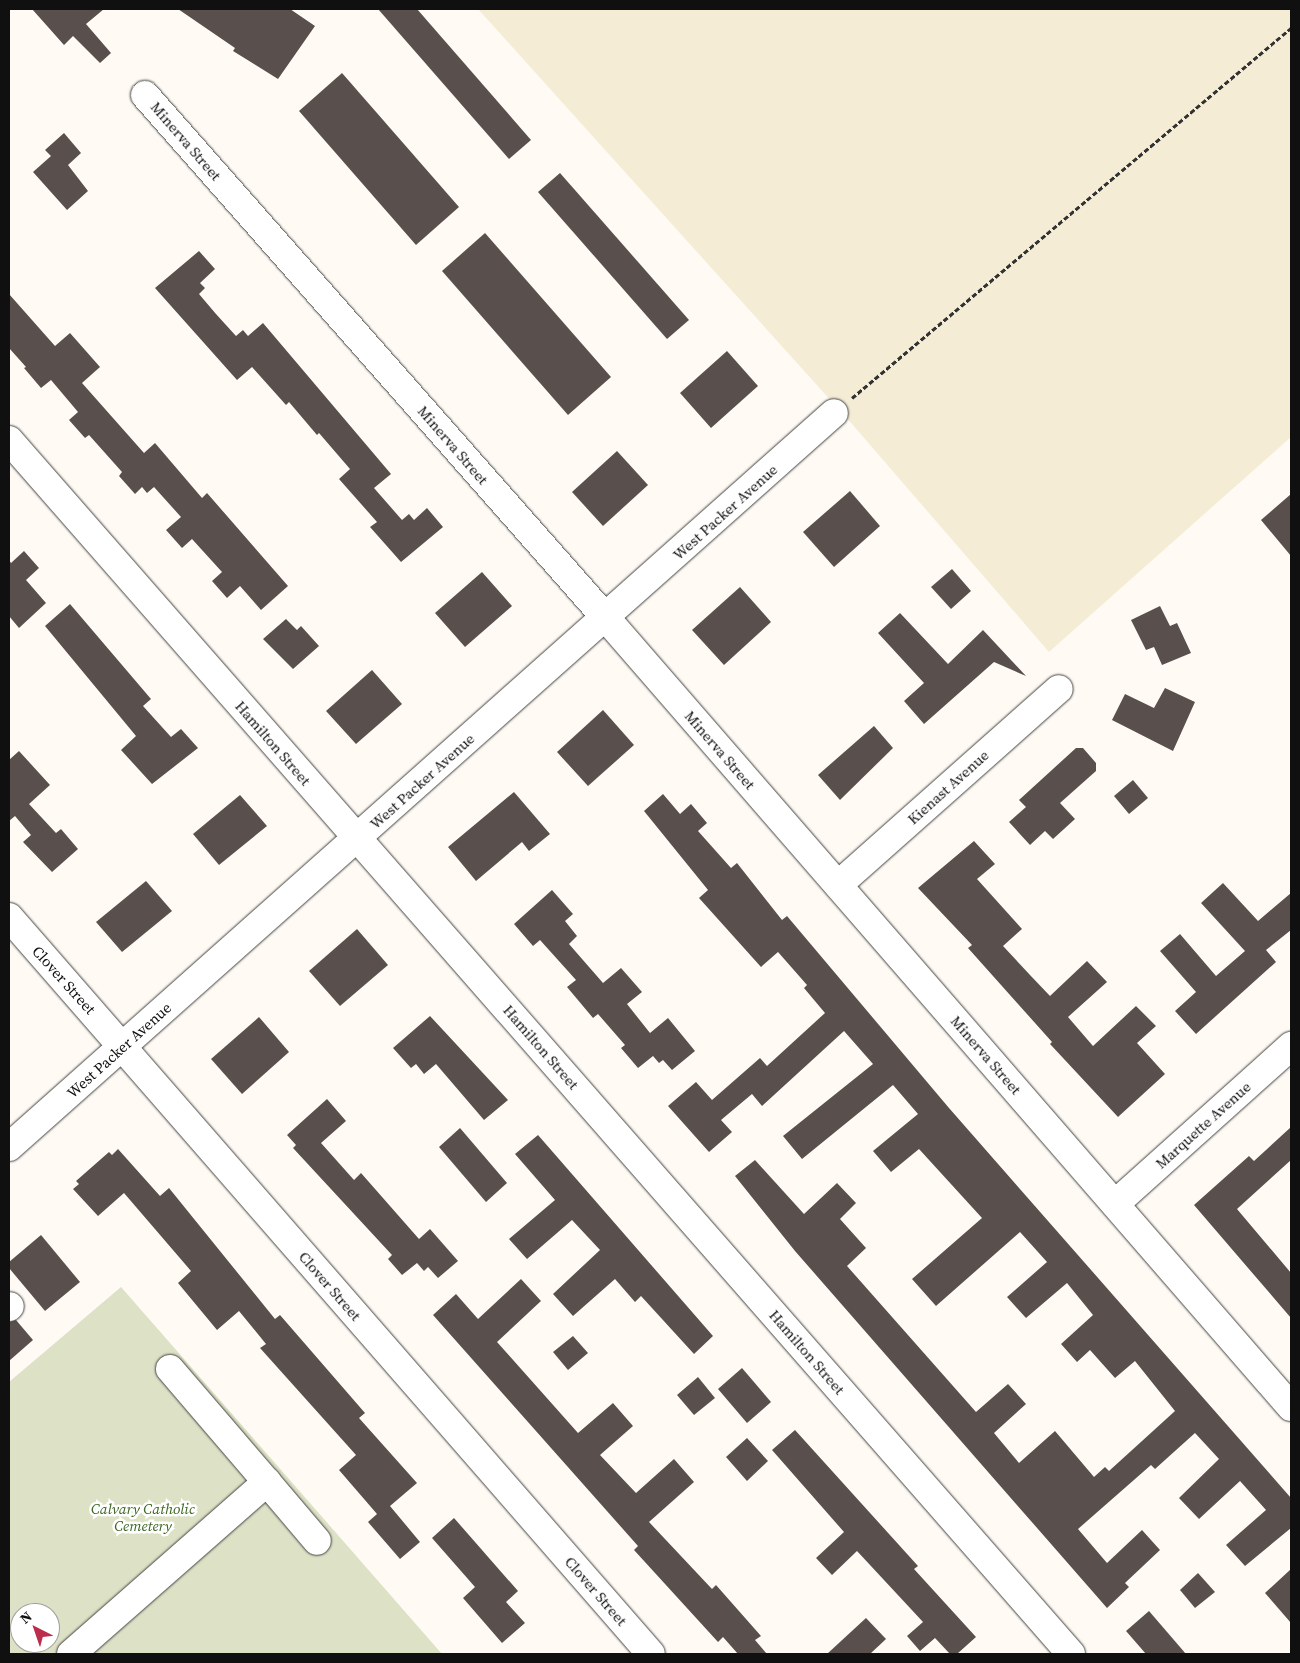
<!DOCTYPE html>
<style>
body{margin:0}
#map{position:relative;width:1300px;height:1663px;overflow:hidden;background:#fffbf4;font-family:"Source Serif 4",serif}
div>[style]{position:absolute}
.farmland>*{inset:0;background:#f4ecd5}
.cemetery>*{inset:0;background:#dde1c5}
.building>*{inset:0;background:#59504d}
.path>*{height:3px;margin-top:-1.5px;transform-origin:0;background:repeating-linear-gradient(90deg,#323232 0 5px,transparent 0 7.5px)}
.roads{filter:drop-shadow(0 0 1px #434343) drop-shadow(0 0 1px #434343)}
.minor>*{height:28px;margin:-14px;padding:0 14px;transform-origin:14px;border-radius:14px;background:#fff}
span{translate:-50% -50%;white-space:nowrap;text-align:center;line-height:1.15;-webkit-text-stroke:5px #fff;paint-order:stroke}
.street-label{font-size:15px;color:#101010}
.park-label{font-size:15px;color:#3d6722;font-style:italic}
.frame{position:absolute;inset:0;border:10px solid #101010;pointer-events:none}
.north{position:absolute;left:10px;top:1603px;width:50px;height:50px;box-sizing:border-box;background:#fff;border:1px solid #9f9f9f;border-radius:50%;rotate:319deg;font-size:14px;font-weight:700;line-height:20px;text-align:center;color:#101010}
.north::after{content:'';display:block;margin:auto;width:18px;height:22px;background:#bc2d4d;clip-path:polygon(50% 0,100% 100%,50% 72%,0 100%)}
</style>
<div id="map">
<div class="farmland">
<i style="clip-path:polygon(478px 9px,1291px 9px,1291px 437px,1049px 652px,852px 424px)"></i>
</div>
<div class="cemetery">
<i style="clip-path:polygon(evenodd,121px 1287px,442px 1654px,9px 1654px,9px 1382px,121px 1287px,20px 1613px,50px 1613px,50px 1643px,20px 1643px,20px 1613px)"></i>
</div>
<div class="building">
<i style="clip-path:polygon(32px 9px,104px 9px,86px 24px,111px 53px,100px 63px,73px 36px,64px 45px)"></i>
<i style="clip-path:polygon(178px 9px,290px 9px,315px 26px,278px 79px,233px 51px,235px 48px)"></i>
<i style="clip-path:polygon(378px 9px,417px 9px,531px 140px,509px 159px)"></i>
<i style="clip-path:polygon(342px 73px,459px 207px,416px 245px,299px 111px)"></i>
<i style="clip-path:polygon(64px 133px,81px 153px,68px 165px,88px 191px,67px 210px,33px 172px,51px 156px,45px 150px)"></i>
<i style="clip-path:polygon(560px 173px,689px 320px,667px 339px,538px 192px)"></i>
<i style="clip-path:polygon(485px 233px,611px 377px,568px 415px,442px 271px)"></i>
<i style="clip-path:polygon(199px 251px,215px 269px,200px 283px,205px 288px,199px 294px,216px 314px,236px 336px,243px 330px,248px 336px,263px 323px,391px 474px,374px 488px,402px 520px,409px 514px,414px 520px,427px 508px,443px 527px,401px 562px,370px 527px,377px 522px,339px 479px,350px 469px,319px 433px,317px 435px,289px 402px,286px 405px,252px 367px,237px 380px,155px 288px)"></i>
<i style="clip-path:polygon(9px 294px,55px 346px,70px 333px,100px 367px,82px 383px,144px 453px,155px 443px,202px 498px,207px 493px,288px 586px,261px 610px,240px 586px,227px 598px,212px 581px,222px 572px,192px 539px,182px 548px,166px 530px,181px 517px,154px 487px,147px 493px,142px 487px,135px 494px,119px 476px,122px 472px,89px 435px,85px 438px,69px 420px,78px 412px,51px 380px,41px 388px,24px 368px,26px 367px,9px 348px)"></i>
<i style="clip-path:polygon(727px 351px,758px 386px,711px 428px,680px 393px)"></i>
<i style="clip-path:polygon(617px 451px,648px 485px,603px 526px,572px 492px)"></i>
<i style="clip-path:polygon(850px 491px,880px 526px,834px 567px,803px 532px)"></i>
<i style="clip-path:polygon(1291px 494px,1291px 556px,1261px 520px)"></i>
<i style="clip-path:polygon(24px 551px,39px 568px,26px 580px,46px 603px,19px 628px,9px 616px,9px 560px,11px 563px)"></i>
<i style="clip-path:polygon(952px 569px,971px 591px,951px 609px,931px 587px)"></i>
<i style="clip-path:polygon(482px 572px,512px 606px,465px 647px,435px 613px)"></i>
<i style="clip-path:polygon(740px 587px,771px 622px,724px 665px,692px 630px)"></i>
<i style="clip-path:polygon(70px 604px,151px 699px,143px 706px,171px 737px,181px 729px,198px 748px,152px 784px,121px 750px,136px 736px,45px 626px)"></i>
<i style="clip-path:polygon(1160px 606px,1170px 626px,1177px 623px,1191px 653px,1162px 665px,1154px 647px,1146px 650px,1131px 620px)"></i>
<i style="clip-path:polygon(900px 613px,948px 664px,983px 630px,1026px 676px,994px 662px,924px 724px,904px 701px,924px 683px,878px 633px)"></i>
<i style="clip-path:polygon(286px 619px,297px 630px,301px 626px,319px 646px,293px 669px,263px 639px)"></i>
<i style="clip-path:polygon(372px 670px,402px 704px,356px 744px,326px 711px)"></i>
<i style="clip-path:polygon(1165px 688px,1195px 702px,1173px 751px,1112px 720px,1125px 694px,1154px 708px)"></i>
<i style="clip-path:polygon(603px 710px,634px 745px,588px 786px,557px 752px)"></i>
<i style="clip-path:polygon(874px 726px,893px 748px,840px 800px,818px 775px)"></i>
<i style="clip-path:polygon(1076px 748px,1083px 748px,1096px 763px,1096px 771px,1060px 803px,1075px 819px,1053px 839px,1045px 831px,1030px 845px,1009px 822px,1026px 807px,1019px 800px)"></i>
<i style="clip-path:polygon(19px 751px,50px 785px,29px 804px,56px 833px,61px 829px,78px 849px,52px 872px,23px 842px,31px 835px,15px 816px,9px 821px,9px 760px)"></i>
<i style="clip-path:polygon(1133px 780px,1148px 798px,1129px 814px,1114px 796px)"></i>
<i style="clip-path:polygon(514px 792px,550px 834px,529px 851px,522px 842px,476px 881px,448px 847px)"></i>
<i style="clip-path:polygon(663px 794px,680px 814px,691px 804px,707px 823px,698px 831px,731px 868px,737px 863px,782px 920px,787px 916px,949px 1108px,1291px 1498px,1291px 1528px,1245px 1566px,1226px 1545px,1266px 1510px,1240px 1481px,1199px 1519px,1179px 1498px,1219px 1459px,1195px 1433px,1155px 1469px,1151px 1465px,1078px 1529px,1107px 1563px,1142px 1530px,1160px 1550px,1125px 1583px,1129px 1587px,1107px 1608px,795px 1251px,735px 1176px,755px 1160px,804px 1214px,837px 1183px,856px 1203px,840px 1219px,866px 1248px,847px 1266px,976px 1412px,1008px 1384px,1026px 1404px,994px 1433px,1019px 1463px,1055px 1431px,1094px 1477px,1105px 1467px,1109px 1471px,1175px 1411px,1135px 1361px,1115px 1378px,1090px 1350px,1077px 1362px,1061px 1344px,1093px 1315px,1067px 1283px,1026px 1318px,1007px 1297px,1047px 1262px,1020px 1232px,936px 1306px,912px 1279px,982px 1218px,919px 1149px,891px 1172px,873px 1151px,918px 1114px,893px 1085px,802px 1159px,783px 1136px,873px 1064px,844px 1031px,762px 1106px,752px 1094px,721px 1120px,732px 1132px,709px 1152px,668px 1106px,696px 1082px,712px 1100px,760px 1058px,767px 1066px,825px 1013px,804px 988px,807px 985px,778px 952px,761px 967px,699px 898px,708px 890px,644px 811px)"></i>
<i style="clip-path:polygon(240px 795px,267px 826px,219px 865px,193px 834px)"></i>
<i style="clip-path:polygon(974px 841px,995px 864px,977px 879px,1022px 929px,1003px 946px,1030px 975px,1050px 996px,1087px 961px,1107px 982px,1068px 1017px,1093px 1046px,1136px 1006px,1156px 1026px,1137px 1043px,1165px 1074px,1118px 1117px,1050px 1044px,1052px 1042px,968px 948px,972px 945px,918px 888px)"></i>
<i style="clip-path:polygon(146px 881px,172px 911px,122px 952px,96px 922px)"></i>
<i style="clip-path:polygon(1223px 883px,1258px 921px,1291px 893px,1291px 930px,1266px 950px,1276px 962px,1196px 1034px,1175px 1011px,1196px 992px,1160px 951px,1180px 934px,1216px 976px,1245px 951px,1201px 903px)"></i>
<i style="clip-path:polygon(552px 890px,573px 914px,565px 921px,577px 936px,569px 944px,603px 983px,621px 968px,642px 992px,627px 1004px,650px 1033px,668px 1018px,695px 1051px,672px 1070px,663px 1060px,659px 1063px,653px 1056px,638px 1068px,621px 1048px,625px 1045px,598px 1014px,593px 1018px,567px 987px,576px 980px,540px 940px,533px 946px,514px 924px)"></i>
<i style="clip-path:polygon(357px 929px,388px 965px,340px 1006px,309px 971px)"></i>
<i style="clip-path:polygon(430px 1016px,508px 1100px,484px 1120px,436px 1064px,424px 1074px,416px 1064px,411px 1068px,393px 1048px)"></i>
<i style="clip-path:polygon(259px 1017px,289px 1052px,242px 1094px,211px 1059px)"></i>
<i style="clip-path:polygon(327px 1099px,346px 1121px,321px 1143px,354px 1180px,361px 1173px,419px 1239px,430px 1229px,458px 1261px,438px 1278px,428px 1267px,424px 1271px,417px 1263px,402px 1275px,388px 1259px,392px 1255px,293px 1148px,296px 1145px,287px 1135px)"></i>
<i style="clip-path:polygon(1291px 1127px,1291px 1160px,1237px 1209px,1291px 1273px,1291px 1318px,1194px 1205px,1249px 1156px,1254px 1161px)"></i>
<i style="clip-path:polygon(460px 1128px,507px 1183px,486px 1202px,439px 1147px)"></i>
<i style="clip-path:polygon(538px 1135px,713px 1336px,694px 1354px,641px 1296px,635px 1302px,615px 1279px,573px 1316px,553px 1294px,600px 1250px,572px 1220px,527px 1259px,509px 1239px,555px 1200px,515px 1154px)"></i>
<i style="clip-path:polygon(118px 1149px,160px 1196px,169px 1188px,275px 1319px,280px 1315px,365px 1413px,359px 1418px,417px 1483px,390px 1506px,420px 1542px,400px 1559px,368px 1522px,377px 1514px,339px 1470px,356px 1455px,260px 1348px,266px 1344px,239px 1311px,217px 1330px,178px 1283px,191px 1271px,124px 1193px,98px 1216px,73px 1189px,79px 1184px,76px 1181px,109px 1152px,112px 1155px)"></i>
<i style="clip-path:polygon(41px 1235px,80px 1282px,45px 1311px,9px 1268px,9px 1262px)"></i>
<i style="clip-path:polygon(521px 1279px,541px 1301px,497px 1342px,578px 1433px,613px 1403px,633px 1426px,600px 1455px,636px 1493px,674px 1459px,694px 1482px,649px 1522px,712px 1589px,716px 1585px,761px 1636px,755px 1640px,767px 1654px,738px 1654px,723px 1637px,718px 1642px,634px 1550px,638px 1546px,433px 1315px,456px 1294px,478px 1319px)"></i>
<i style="clip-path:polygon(16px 1320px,33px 1340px,9px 1361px,9px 1322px)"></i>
<i style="clip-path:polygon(573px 1336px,588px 1353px,568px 1370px,553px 1352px)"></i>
<i style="clip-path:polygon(742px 1368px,771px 1402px,747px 1423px,718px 1389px)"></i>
<i style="clip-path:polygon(698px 1377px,715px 1398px,694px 1415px,677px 1395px)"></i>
<i style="clip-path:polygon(795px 1430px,918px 1566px,914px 1569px,976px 1637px,957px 1654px,950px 1654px,935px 1638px,920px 1651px,907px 1636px,923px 1622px,857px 1551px,832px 1575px,816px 1558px,844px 1532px,772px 1450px)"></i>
<i style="clip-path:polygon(747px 1438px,768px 1461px,747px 1481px,726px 1457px)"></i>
<i style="clip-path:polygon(454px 1518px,518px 1591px,506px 1602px,525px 1623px,502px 1643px,463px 1598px,475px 1587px,432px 1538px)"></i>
<i style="clip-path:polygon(1291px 1569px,1291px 1623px,1265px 1593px)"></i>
<i style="clip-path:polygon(1198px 1573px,1215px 1592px,1195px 1608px,1180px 1590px)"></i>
<i style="clip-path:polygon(1149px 1611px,1186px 1654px,1146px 1654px,1126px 1631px)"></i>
<i style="clip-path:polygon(866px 1618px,886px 1639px,870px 1654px,827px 1654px)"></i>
</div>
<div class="path">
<i style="left:852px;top:398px;width:574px;rotate:-40.13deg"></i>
</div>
<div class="roads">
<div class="minor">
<i style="left:145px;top:95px;width:697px;rotate:48.61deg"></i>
<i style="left:606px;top:618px;width:1045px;rotate:49.04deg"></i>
<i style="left:9px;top:440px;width:1613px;rotate:48.82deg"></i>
<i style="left:838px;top:885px;width:295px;rotate:-41.6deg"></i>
<i style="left:9px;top:917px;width:977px;rotate:48.94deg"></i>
<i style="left:9px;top:1147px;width:1104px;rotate:-41.66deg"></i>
<i style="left:1115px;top:1204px;width:237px;rotate:-41.9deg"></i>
<i style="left:9px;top:1307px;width:1px;rotate:-45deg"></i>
<i style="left:170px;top:1369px;width:149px;rotate:49.4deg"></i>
<i style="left:71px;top:1654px;width:261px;rotate:-41.3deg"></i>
<i style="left:267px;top:1482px;width:77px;rotate:49.7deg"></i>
</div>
</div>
<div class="street-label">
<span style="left:186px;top:141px;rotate:49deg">Minerva Street</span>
<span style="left:453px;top:445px;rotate:49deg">Minerva Street</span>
<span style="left:725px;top:512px;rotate:-42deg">West Packer Avenue</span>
<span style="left:273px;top:743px;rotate:49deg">Hamilton Street</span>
<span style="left:720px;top:750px;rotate:49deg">Minerva Street</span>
<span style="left:422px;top:781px;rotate:-42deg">West Packer Avenue</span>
<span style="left:948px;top:787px;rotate:-42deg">Kienast Avenue</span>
<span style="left:64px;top:980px;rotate:48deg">Clover Street</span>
<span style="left:541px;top:1047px;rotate:49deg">Hamilton Street</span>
<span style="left:119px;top:1050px;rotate:-42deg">West Packer Avenue</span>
<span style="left:986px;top:1055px;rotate:49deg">Minerva Street</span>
<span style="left:1203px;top:1125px;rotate:-42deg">Marquette Avenue</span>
<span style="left:330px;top:1286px;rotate:49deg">Clover Street</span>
<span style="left:807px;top:1352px;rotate:49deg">Hamilton Street</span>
<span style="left:596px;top:1591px;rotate:49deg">Clover Street</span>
</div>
<div class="park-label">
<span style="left:143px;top:1517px">Calvary Catholic<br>Cemetery</span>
</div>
<div class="frame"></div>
<div class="north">N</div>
</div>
